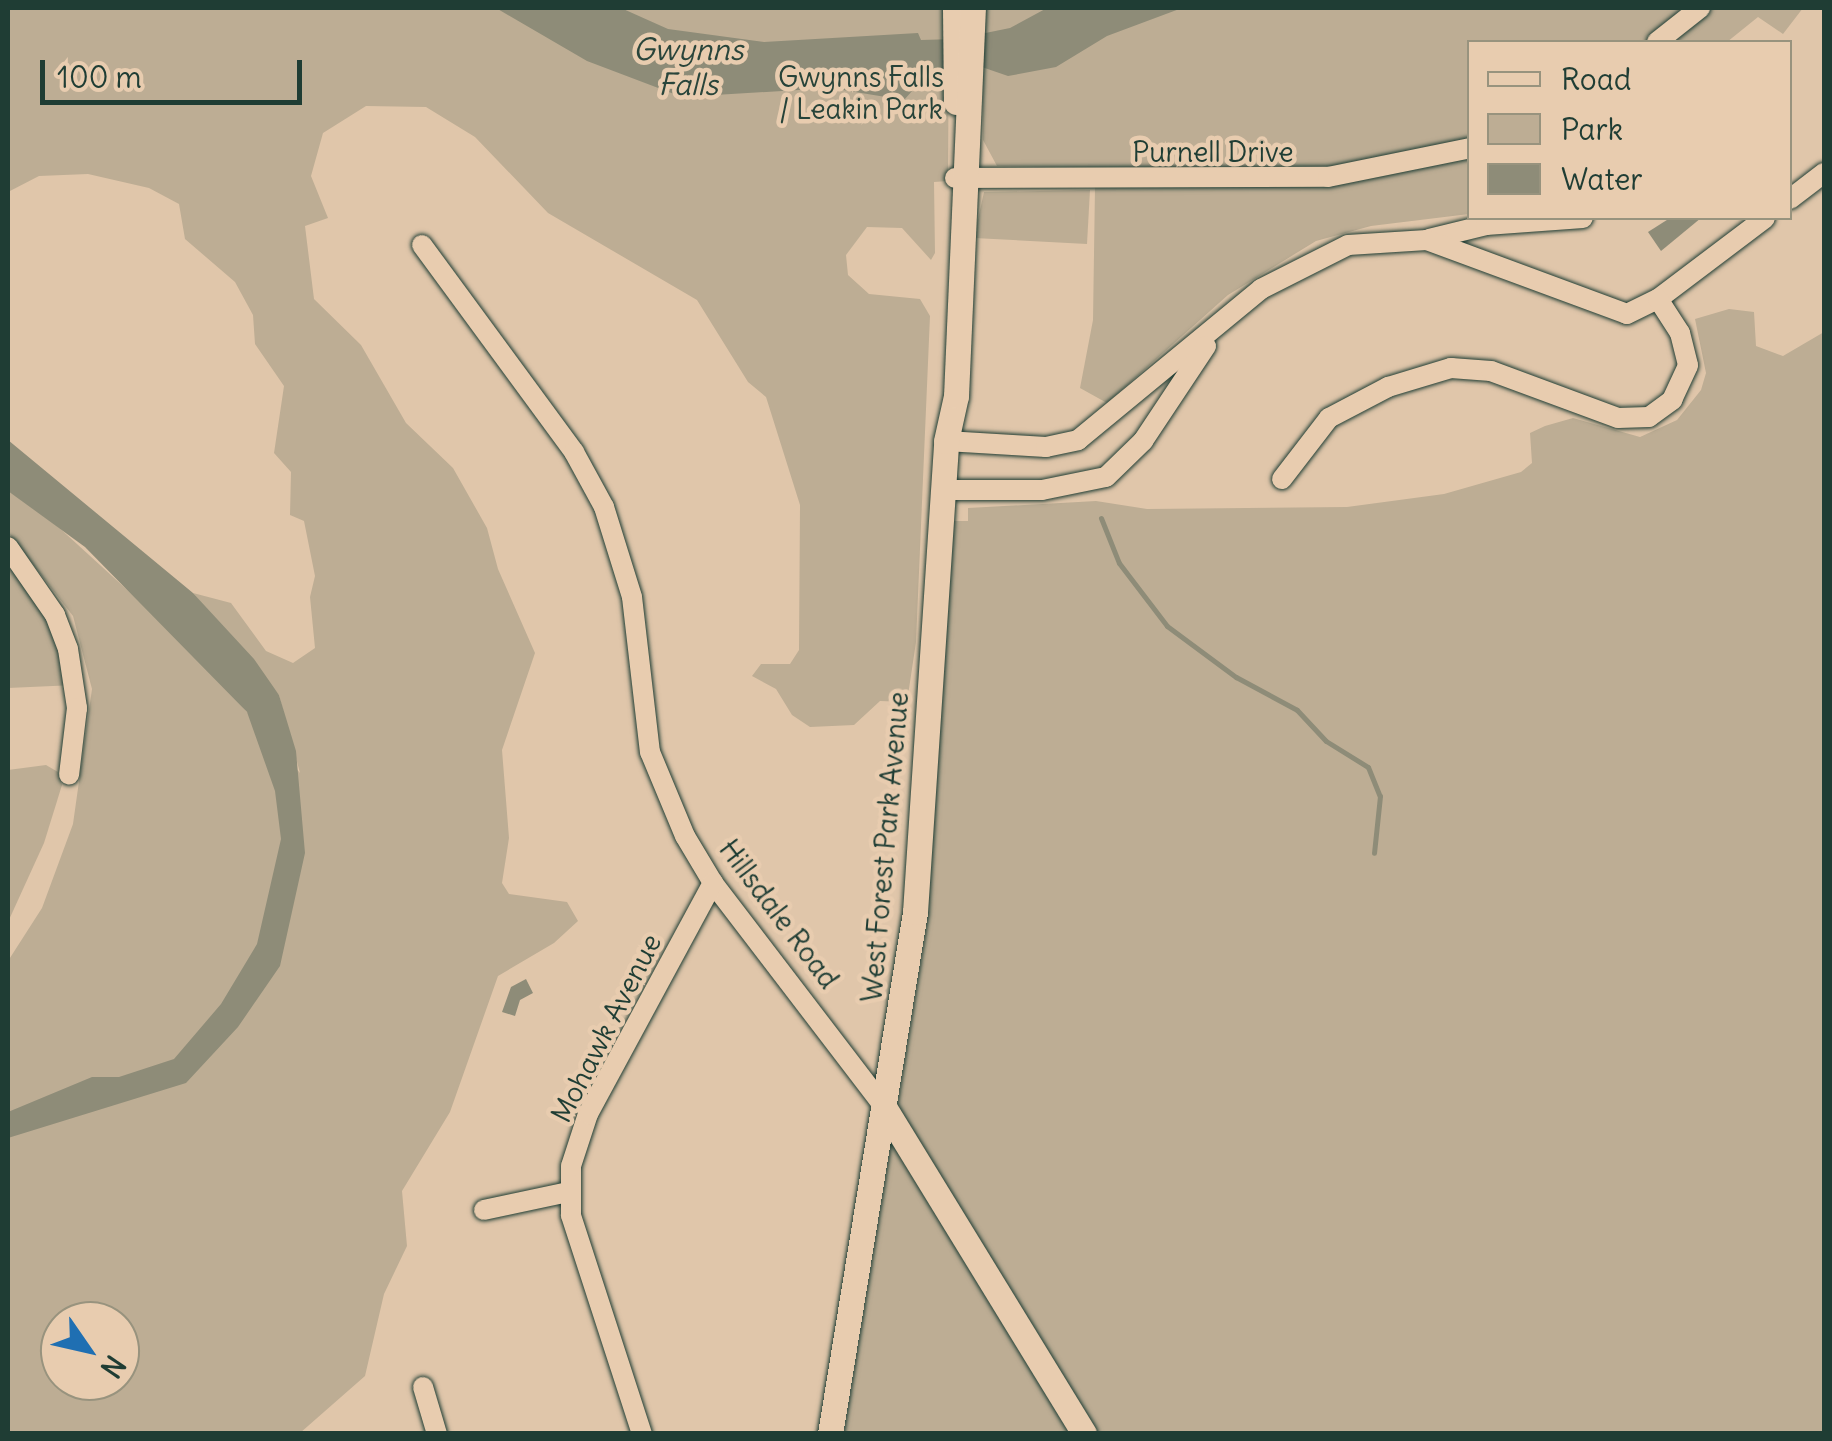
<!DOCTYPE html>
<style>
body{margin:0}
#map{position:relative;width:1832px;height:1441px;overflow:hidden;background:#e0c6aa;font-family:Delius,sans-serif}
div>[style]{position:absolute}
.green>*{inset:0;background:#bdad94}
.water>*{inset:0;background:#8e8c78}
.stream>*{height:5px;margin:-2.5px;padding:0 2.5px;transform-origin:2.5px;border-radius:2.5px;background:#8e8c78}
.roads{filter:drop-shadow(0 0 2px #1f3d34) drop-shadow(0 0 2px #1f3d34)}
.minor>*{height:20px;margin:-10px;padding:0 10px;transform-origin:10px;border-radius:10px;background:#e8ccaf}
.major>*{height:25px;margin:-12.5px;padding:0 12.5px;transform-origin:12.5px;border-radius:12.5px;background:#e8ccaf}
span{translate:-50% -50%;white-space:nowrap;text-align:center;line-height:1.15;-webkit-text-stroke:9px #e8ccaf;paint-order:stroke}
.park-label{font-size:28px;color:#274339}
.street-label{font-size:28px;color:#1f3d34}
.water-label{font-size:30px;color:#2a453b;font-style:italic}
.frame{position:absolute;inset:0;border:10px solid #1f3d34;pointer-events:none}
.legend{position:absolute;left:1467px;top:40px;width:325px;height:180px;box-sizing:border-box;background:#e8ccaf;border:2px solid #98937e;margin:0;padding:12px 18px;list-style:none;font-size:30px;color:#1f3d34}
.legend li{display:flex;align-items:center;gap:20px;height:50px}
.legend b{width:50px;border:2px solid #98937e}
.north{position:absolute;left:40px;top:1301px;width:100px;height:100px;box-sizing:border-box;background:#e8ccaf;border:2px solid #98937e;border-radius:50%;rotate:124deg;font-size:28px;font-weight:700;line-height:40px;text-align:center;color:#1f3d34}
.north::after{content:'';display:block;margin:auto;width:35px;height:45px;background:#1f6fb2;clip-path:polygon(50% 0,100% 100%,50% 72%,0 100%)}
.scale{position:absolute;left:40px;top:60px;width:262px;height:45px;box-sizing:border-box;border:5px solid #1f3d34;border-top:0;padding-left:12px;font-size:30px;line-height:35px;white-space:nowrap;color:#1f3d34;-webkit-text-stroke:8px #e8ccaf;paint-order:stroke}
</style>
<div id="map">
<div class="green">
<i style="clip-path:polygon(evenodd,8px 8px,949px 8px,948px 181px,934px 182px,935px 253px,931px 260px,902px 228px,867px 227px,846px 255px,848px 275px,869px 294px,920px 299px,930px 316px,916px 642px,907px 702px,880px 701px,854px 725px,810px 727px,792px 715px,776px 689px,752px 676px,761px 664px,790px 664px,799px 650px,800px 505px,766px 397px,748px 382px,697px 300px,548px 213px,475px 137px,426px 107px,366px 106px,323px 133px,311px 176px,328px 218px,305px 226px,314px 299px,361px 345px,406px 423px,453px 468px,487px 528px,498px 569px,535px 653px,502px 750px,509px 838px,502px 883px,509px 894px,567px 902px,578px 921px,554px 943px,498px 976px,450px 1112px,402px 1191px,407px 1246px,384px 1294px,365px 1376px,300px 1433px,8px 1433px,8px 961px,42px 908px,73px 824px,92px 689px,73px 616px,8px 532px,8px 481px,193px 650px,300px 773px,279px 695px,193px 593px,231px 603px,266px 651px,293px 663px,315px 648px,310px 597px,315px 576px,304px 521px,290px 515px,291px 472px,274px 453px,284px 386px,255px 344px,253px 315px,235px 282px,185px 239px,179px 204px,149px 188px,88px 174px,39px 176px,8px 192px,8px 8px,60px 1321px,120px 1321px,120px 1381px,60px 1381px,60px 1321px)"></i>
<i style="clip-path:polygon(983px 8px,1691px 8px,1644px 42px,1470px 42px,1469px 138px,1349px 170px,997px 166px,983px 140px)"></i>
<i style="clip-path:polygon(1713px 8px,1803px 8px,1783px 34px,1758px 17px,1727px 42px,1671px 42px)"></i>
<i style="clip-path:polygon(1469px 156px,1469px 214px,1371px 226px,1316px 241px,1228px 295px,1107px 403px,1080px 388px,1093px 320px,1095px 187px,1327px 186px)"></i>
<i style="clip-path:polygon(1090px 190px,1087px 244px,974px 238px,984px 192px)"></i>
<i style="clip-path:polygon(1729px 309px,1754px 312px,1756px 346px,1783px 356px,1824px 332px,1824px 1433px,844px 1434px,927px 927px,954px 521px,968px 521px,968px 508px,1096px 501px,1147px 509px,1347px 507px,1444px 494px,1521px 472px,1532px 463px,1530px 433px,1545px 426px,1573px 418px,1640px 437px,1677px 420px,1701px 390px,1706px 373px,1695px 319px)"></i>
<i style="clip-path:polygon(8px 561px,53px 618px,75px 685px,8px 688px)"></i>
<i style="clip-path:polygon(46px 765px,58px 772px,62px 785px,44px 843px,8px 922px,8px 770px)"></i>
</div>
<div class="water">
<i style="clip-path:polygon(496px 8px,621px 8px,668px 29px,764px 42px,918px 33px,921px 40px,956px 39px,1010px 28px,1047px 8px,1182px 8px,1107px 36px,1056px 67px,1008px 76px,976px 65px,930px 71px,904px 100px,831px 88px,682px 97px,587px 61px)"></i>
<i style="clip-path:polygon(1670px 218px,1701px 218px,1661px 251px,1648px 232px)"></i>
<i style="clip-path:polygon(8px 440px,193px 593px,254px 659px,279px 695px,296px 751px,305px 853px,280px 966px,238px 1027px,186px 1083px,8px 1138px,8px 1112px,92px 1077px,119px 1077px,174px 1059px,221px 1004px,257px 944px,281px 839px,275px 791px,247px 712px,85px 547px,8px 491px)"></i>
<i style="clip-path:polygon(526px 979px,533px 993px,520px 1000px,515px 1016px,502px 1012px,511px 987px)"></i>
</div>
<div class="stream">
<i style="left:1101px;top:518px;width:48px;rotate:68.2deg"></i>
<i style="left:1119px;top:563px;width:79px;rotate:52.7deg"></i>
<i style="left:1167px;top:626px;width:86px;rotate:36.5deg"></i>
<i style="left:1236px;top:677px;width:69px;rotate:28.4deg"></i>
<i style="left:1297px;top:710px;width:42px;rotate:46.9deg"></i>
<i style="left:1326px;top:741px;width:49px;rotate:31.8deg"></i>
<i style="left:1368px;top:767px;width:31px;rotate:68deg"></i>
<i style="left:1380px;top:796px;width:57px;rotate:96deg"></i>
</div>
<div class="roads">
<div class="minor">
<i style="left:1657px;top:42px;width:55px;rotate:-38.3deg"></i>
<i style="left:955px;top:178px;width:373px;rotate:-0.2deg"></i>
<i style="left:1328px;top:177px;width:145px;rotate:-11.5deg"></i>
<i style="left:1790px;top:199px;width:43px;rotate:-37.4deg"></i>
<i style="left:1429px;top:239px;width:59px;rotate:-13.8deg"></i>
<i style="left:1486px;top:225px;width:97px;rotate:-4.1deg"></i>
<i style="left:422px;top:245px;width:257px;rotate:53.7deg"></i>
<i style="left:574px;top:452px;width:63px;rotate:61.4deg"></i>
<i style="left:604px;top:507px;width:94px;rotate:72.7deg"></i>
<i style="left:632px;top:597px;width:156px;rotate:83.4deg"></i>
<i style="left:650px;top:752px;width:91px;rotate:67.4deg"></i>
<i style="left:685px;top:836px;width:55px;rotate:59.2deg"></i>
<i style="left:713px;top:883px;width:282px;rotate:52.6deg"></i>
<i style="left:946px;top:441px;width:100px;rotate:3.4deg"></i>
<i style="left:1046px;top:447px;width:33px;rotate:-12deg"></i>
<i style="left:1078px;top:440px;width:237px;rotate:-39.5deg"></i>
<i style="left:1261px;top:289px;width:97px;rotate:-26.8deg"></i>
<i style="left:1348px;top:245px;width:79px;rotate:-3.6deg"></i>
<i style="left:1427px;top:240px;width:213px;rotate:20.3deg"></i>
<i style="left:1627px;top:314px;width:34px;rotate:-26deg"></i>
<i style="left:1658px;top:299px;width:134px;rotate:-37.1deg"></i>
<i style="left:1282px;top:479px;width:77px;rotate:-52.4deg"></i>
<i style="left:1329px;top:418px;width:67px;rotate:-27.7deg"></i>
<i style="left:1388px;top:387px;width:66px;rotate:-16.8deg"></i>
<i style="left:1451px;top:368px;width:40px;rotate:4.3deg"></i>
<i style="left:1491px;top:371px;width:135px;rotate:20.3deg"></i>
<i style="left:1618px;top:418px;width:31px;rotate:-2deg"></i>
<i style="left:1649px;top:417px;width:29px;rotate:-36deg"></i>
<i style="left:1672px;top:400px;width:38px;rotate:-65deg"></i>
<i style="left:1688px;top:365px;width:33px;rotate:-104deg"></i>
<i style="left:1680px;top:333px;width:40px;rotate:-122.9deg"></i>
<i style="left:943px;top:490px;width:99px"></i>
<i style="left:1042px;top:490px;width:65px;rotate:-11.5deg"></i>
<i style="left:1106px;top:477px;width:52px;rotate:-44.2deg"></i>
<i style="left:1143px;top:441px;width:114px;rotate:-56.4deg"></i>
<i style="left:8px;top:547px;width:83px;rotate:55.3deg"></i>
<i style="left:55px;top:615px;width:36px;rotate:69deg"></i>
<i style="left:68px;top:649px;width:60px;rotate:81.3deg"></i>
<i style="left:77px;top:708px;width:67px;rotate:96.8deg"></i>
<i style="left:484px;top:1210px;width:87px;rotate:-12deg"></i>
<i style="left:423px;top:1387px;width:49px;rotate:73.4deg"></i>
<i style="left:642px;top:1434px;width:230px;rotate:-108deg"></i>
<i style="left:571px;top:1215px;width:49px;rotate:-90deg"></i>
<i style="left:571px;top:1166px;width:55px;rotate:-71.9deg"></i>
<i style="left:588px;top:1114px;width:263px;rotate:-61.6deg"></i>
</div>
<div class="major">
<i style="left:955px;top:8px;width:94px;rotate:89.4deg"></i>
<i style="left:884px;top:1107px;width:383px;rotate:58.5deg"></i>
<i style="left:830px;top:1434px;width:529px;rotate:-80.75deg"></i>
<i style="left:915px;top:912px;width:472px;rotate:-86.2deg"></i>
<i style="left:946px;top:441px;width:46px;rotate:-77.5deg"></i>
<i style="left:956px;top:396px;width:388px;rotate:-87.5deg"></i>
</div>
</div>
<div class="park-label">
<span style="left:861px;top:93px">Gwynns Falls<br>/ Leakin Park</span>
</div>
<div class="street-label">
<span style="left:1213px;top:152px">Purnell Drive</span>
<span style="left:885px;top:847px;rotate:-85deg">West Forest Park Avenue</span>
<span style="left:779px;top:914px;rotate:53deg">Hillsdale Road</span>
<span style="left:606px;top:1028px;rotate:-63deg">Mohawk Avenue</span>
</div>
<div class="water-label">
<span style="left:688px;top:66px">Gwynns<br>Falls</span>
</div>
<div class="frame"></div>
<ul class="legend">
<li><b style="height:12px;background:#e8ccaf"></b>Road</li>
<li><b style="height:28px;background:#bdad94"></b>Park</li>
<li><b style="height:28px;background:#8e8c78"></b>Water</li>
</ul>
<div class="north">N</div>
<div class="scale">100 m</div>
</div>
